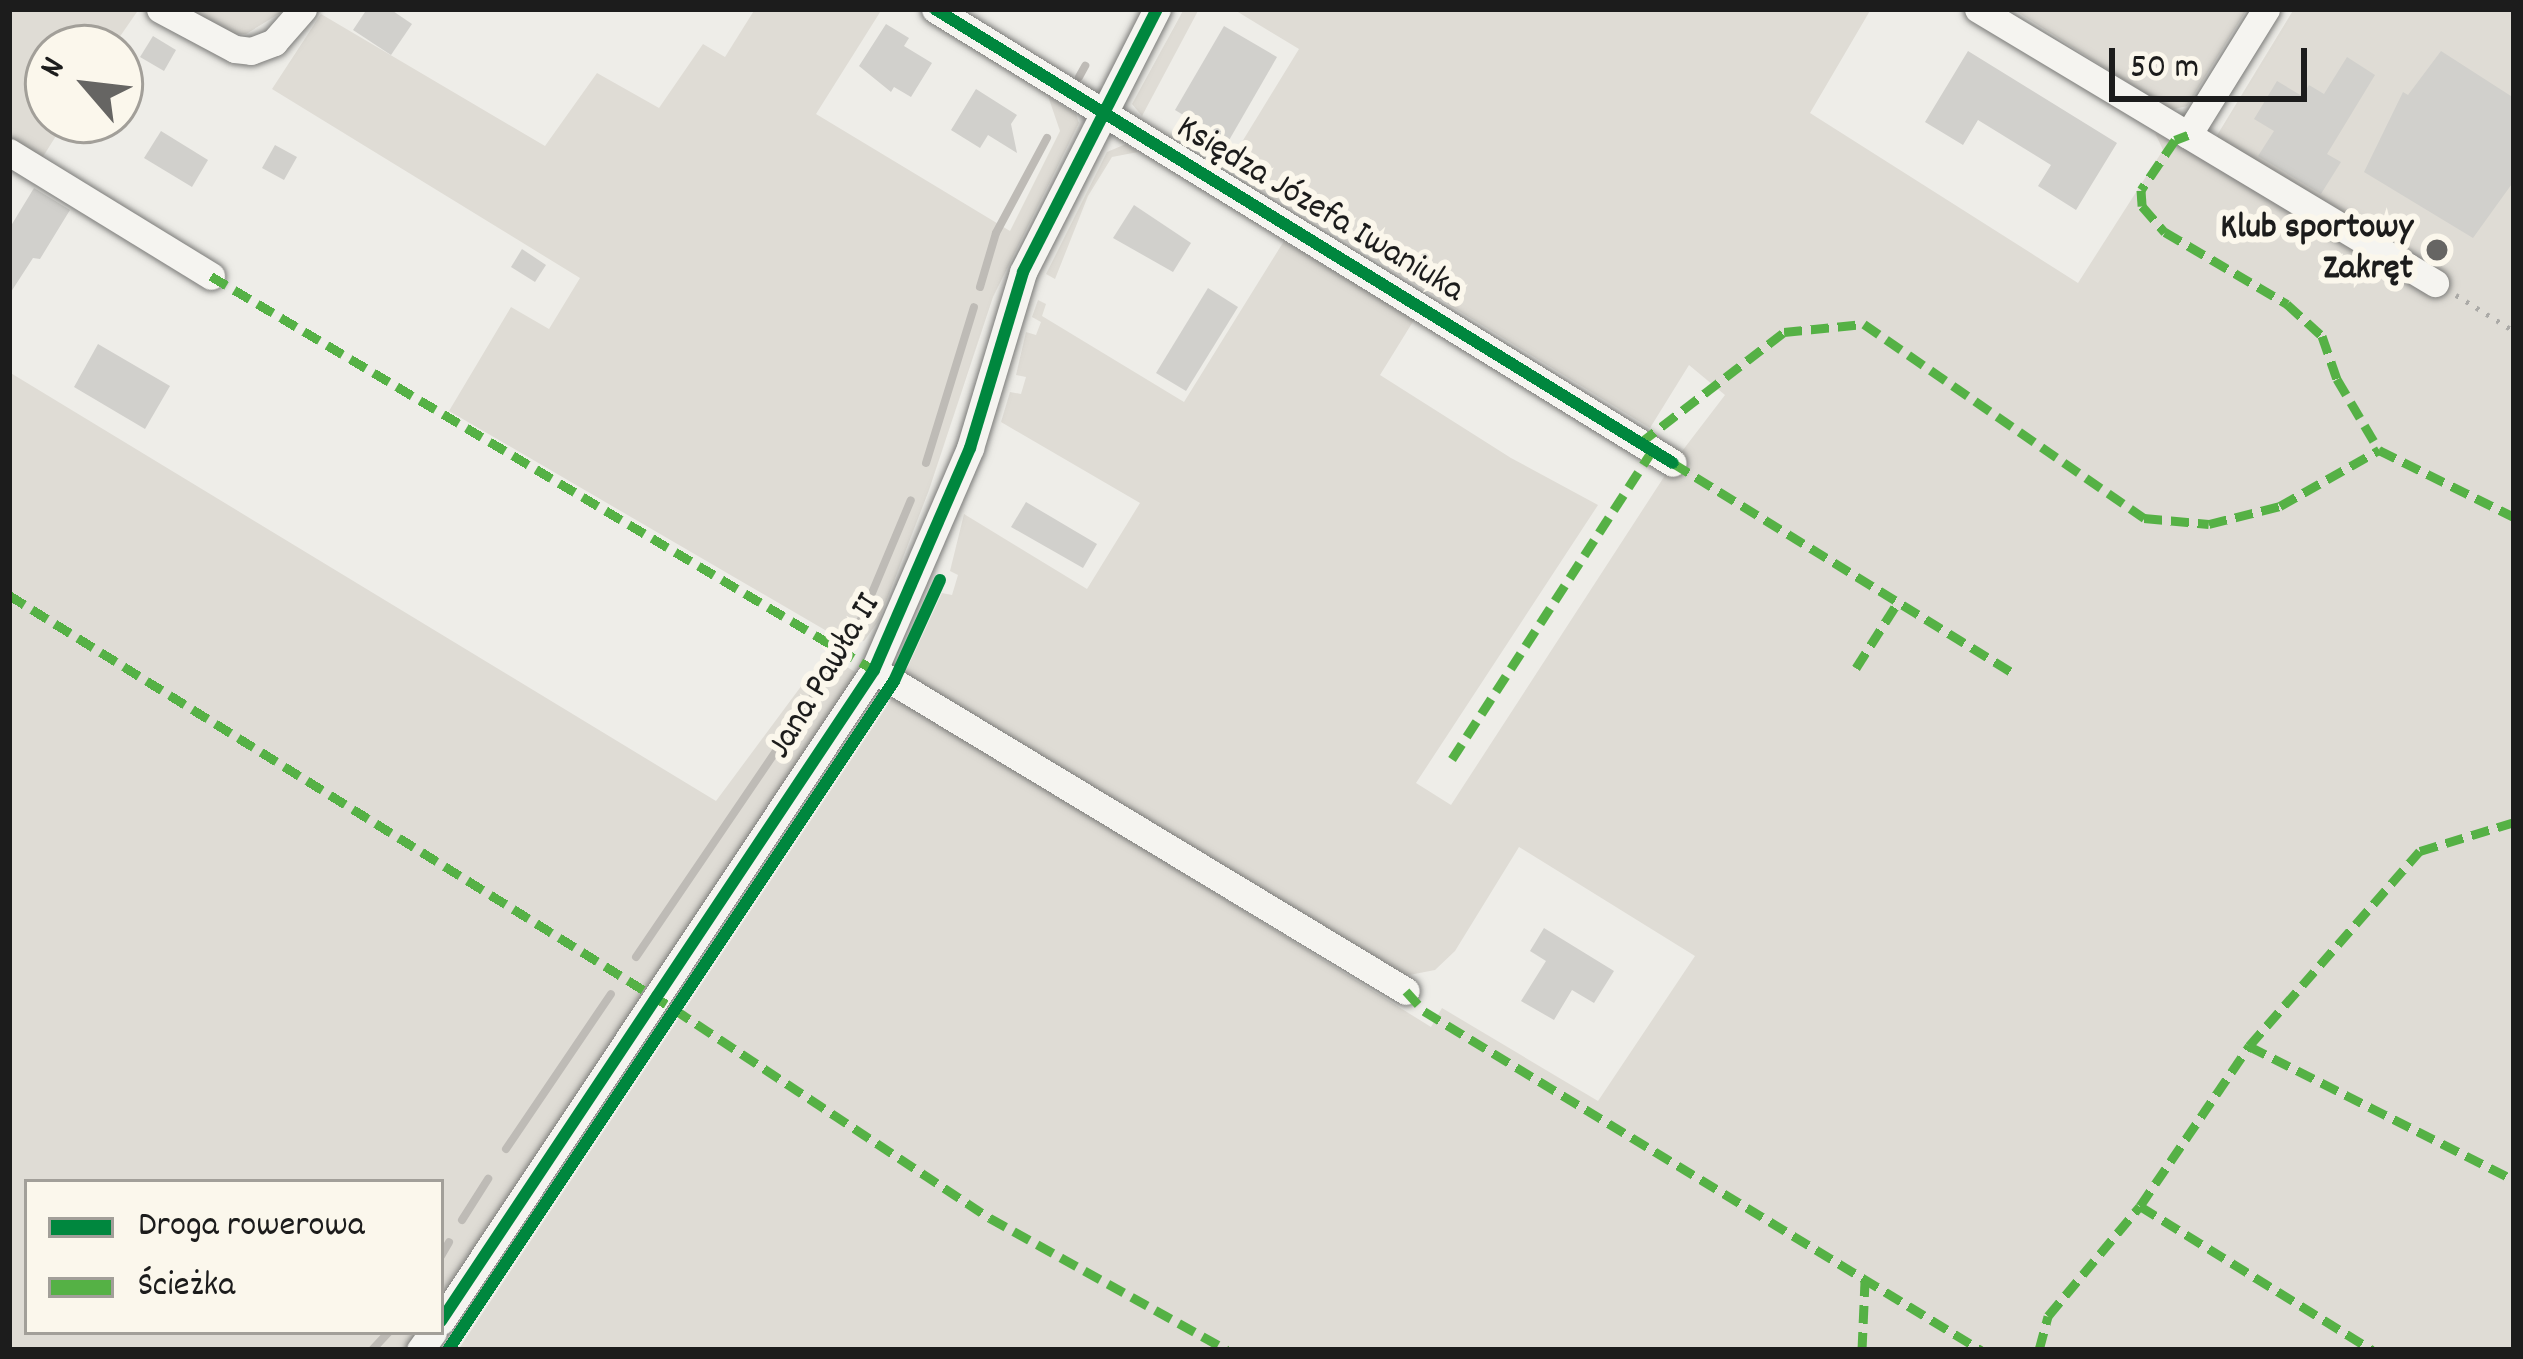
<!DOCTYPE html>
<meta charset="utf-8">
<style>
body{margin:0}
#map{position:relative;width:2523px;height:1359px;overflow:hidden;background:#eeede8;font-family:Dekko,sans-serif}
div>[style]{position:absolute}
.green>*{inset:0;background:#dfdcd5}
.stream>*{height:8px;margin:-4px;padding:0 4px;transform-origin:4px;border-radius:4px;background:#bebbb6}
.building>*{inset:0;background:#d1d0cc}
.path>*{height:4.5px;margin-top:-2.25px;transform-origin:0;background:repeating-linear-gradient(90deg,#abaaa7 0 3px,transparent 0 12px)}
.roads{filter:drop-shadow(0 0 3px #7a7a78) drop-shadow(0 0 3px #7a7a78)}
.minor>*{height:27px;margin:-13.5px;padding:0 13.5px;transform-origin:13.5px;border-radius:13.5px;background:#f5f4f0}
.quiet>*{height:9px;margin-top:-4.5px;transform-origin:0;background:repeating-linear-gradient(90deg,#55b145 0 18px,transparent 0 27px)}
.cycleway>*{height:12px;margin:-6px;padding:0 6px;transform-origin:6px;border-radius:6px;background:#00873e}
.dots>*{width:33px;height:33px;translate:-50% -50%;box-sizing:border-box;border:6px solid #fbf7ec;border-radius:50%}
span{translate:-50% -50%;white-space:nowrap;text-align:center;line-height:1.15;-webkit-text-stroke:12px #fbf7ec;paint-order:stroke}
.street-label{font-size:36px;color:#1c1c1c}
.poi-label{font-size:36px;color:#1c1c1c;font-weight:700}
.right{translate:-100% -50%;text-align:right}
.frame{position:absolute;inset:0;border:12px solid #1c1c1c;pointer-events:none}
.legend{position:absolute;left:24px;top:1179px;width:420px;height:156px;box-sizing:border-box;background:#fbf7ec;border:3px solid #a29f99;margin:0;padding:15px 21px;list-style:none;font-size:36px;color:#1c1c1c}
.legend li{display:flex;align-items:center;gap:24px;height:60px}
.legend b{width:60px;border:3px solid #a29f99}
.north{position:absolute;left:24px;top:24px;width:120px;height:120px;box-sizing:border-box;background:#fbf7ec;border:3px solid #a29f99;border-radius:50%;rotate:298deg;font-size:33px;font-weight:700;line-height:48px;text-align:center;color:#1c1c1c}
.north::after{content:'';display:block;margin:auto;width:42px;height:54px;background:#666563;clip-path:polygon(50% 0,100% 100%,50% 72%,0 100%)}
.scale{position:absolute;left:2109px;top:48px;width:198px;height:54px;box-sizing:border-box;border:6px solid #1c1c1c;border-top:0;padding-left:15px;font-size:36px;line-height:42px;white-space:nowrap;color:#1c1c1c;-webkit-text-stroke:9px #fbf7ec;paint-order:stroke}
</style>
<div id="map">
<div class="green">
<i style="clip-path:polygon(9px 9px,139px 9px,112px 48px,48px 48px,48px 120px,66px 120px,39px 163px,9px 145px)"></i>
<i style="clip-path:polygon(181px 9px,287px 9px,246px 34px,228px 34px)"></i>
<i style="clip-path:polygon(755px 9px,882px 9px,816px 114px,1010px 231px,1060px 131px,1048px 96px,1076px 114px,1079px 123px,993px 297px,929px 490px,879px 620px,864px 641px,837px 637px,449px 411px,511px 307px,549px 329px,580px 278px,272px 89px,321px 14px,545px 146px,597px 73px,659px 108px,703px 44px,725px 57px)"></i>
<i style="clip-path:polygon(1184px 9px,1199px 9px,1142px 116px,1132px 104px)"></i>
<i style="clip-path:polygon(1233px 9px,1871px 9px,1810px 113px,2078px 283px,2163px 150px,2155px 133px,2205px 155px,2294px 9px,2514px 9px,2514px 1350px,458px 1350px,895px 694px,1431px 1027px,1442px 1008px,1598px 1101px,1695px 956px,1519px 847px,1455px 951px,1435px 970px,1404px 976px,904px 675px,942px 593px,952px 595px,958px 575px,950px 571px,964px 514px,1087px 589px,1140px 503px,1001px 422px,1010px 392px,1021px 394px,1026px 377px,1016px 375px,1026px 332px,1036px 335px,1041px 322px,1032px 317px,1038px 300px,1046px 304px,1042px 316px,1184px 402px,1284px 241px,1414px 320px,1380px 375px,1511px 458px,1598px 505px,1416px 783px,1451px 805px,1673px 463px,1725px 395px,1689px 365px,1650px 428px,1226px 168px,1299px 49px)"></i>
<i style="clip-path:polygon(2013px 9px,2247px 9px,2187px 106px,2171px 110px)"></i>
<i style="clip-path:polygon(1126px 144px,1138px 152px,1112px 157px,1088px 196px,1055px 279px,1046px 274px,1107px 152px)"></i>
<i style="clip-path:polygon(9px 372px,716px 801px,825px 654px,857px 673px,441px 1299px,441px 1182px,27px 1182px,27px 1332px,420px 1332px,408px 1350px,9px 1350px)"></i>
</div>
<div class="stream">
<i style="left:1079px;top:77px;width:13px;rotate:-61deg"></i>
<i style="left:980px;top:287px;width:56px;rotate:-73.5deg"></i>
<i style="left:996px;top:233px;width:108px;rotate:-61.8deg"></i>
<i style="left:926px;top:463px;width:163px;rotate:-72.9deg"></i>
<i style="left:854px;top:636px;width:147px;rotate:-67.3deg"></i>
<i style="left:636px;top:957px;width:356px;rotate:-55.8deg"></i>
<i style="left:506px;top:1149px;width:187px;rotate:-55.9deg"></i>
<i style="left:462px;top:1220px;width:49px;rotate:-57.6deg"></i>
<i style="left:441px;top:1256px;width:16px;rotate:-60deg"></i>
<i style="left:372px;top:1350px;width:25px;rotate:-47deg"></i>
</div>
<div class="building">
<i style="clip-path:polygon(367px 9px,390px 9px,412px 24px,391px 55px,353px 30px)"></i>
<i style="clip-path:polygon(886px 24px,909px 38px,904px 46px,932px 63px,911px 97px,894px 87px,891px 92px,859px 66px)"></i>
<i style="clip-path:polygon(1224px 26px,1277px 57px,1228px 142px,1175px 110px)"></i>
<i style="clip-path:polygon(153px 36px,176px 50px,164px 71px,140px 57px)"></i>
<i style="clip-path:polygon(1968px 51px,2117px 143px,2076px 210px,2038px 186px,2051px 165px,1978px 120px,1963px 145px,1925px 122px)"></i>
<i style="clip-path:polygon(2441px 51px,2514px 98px,2514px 181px,2473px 238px,2364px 172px,2403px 92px,2408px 95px)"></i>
<i style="clip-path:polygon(2347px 57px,2375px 75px,2327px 154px,2341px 162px,2321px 194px,2258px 156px,2274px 131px,2254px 119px,2277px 81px,2302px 96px,2309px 85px,2324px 94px)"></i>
<i style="clip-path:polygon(976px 89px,1017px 115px,1011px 124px,1017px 153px,988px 135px,980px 148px,951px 130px)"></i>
<i style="clip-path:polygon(161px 131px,208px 160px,192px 187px,144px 158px)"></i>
<i style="clip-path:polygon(275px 145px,297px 157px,284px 180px,262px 168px)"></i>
<i style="clip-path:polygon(34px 188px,70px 210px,40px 259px,33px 258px,9px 295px,9px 229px)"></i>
<i style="clip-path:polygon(1134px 205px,1191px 243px,1173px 272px,1113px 238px)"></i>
<i style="clip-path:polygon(522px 249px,546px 265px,535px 282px,511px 267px)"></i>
<i style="clip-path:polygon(1208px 288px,1238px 307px,1186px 391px,1156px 373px)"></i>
<i style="clip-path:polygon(98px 344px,170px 386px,145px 429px,74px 387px)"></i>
<i style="clip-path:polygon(1026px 502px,1097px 544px,1083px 568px,1011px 527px)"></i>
<i style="clip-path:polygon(1544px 928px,1614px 971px,1594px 1003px,1572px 990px,1554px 1020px,1521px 1001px,1546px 961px,1530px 951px)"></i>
</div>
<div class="path">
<i style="left:2456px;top:295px;width:68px;rotate:31.8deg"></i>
</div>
<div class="roads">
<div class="minor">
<i style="left:160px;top:9px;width:85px;rotate:28.1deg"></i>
<i style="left:235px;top:49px;width:16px;rotate:7deg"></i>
<i style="left:251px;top:51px;width:25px;rotate:-21deg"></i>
<i style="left:274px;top:42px;width:44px;rotate:-48.7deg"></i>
<i style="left:935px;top:9px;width:866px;rotate:31.6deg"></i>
<i style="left:1978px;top:9px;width:533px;rotate:30.95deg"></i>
<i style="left:2188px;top:135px;width:148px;rotate:-58.2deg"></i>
<i style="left:9px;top:152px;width:237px;rotate:31.5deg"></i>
<i style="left:874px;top:670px;width:621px;rotate:31.11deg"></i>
<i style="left:441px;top:1321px;width:782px;rotate:-56.37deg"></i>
<i style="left:874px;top:670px;width:242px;rotate:-66.6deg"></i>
<i style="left:970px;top:448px;width:184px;rotate:-73.2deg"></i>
<i style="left:1023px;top:272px;width:295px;rotate:-63deg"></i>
<i style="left:420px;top:1350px;width:22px;rotate:-54deg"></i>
</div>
</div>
<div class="quiet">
<i style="left:2188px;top:135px;width:14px;rotate:159deg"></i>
<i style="left:2175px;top:140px;width:60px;rotate:124.2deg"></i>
<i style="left:2141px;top:190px;width:16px;rotate:86deg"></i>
<i style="left:2142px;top:206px;width:35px;rotate:49deg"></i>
<i style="left:2165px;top:232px;width:142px;rotate:30.5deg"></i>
<i style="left:2287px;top:304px;width:47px;rotate:42.4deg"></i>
<i style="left:2322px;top:336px;width:46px;rotate:70.8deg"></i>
<i style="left:2337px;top:379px;width:82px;rotate:59.4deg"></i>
<i style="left:211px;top:276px;width:771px;rotate:30.72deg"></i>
<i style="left:1640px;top:443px;width:182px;rotate:-37.6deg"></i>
<i style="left:1784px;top:332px;width:80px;rotate:-5.7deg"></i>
<i style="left:1864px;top:324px;width:341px;rotate:34.7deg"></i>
<i style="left:2144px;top:518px;width:65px;rotate:5.3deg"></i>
<i style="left:2209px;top:524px;width:73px;rotate:-14.2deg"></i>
<i style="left:2280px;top:506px;width:114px;rotate:-29.5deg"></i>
<i style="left:2379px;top:450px;width:151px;rotate:26.4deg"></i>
<i style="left:1673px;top:463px;width:398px;rotate:31.7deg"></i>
<i style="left:9px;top:595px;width:783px;rotate:31.9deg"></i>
<i style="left:674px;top:1009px;width:379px;rotate:33.5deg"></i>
<i style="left:990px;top:1218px;width:271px;rotate:29.1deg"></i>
<i style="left:1856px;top:668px;width:78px;rotate:-57.5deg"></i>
<i style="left:1452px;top:759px;width:369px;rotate:-57deg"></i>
<i style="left:1406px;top:991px;width:27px;rotate:48deg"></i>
<i style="left:1424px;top:1011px;width:652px;rotate:31.33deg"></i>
<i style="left:2249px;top:1046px;width:259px;rotate:-48.8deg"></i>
<i style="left:2420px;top:851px;width:98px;rotate:-17.1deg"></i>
<i style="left:2140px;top:1206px;width:273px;rotate:31.8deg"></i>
<i style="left:1862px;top:1350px;width:68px;rotate:-87.5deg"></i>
<i style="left:2039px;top:1350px;width:35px;rotate:-75deg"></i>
<i style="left:2048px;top:1316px;width:143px;rotate:-50.1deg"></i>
<i style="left:2140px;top:1206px;width:194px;rotate:-55.7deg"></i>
<i style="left:2249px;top:1046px;width:297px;rotate:26.8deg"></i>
</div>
<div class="cycleway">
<i style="left:935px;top:9px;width:866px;rotate:31.6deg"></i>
<i style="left:441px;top:1321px;width:782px;rotate:-56.37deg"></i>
<i style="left:874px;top:670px;width:242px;rotate:-66.6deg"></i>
<i style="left:970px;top:448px;width:184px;rotate:-73.2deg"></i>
<i style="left:1023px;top:272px;width:295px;rotate:-63deg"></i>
<i style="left:448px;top:1350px;width:804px;rotate:-56.31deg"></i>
<i style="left:894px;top:681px;width:111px;rotate:-65.5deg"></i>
</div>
<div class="dots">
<i style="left:2437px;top:250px;background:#666563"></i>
</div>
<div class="street-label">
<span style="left:1319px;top:211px;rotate:31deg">Księdza Józefa Iwaniuka</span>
<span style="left:826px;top:677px;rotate:-59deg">Jana Pawła II</span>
</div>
<div class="poi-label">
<span class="right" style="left:2413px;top:250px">Klub sportowy<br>Zakręt</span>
</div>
<div class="frame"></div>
<ul class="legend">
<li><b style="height:15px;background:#00873e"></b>Droga rowerowa</li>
<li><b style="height:15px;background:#55b145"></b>Ścieżka</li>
</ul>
<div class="north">N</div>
<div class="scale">50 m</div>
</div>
